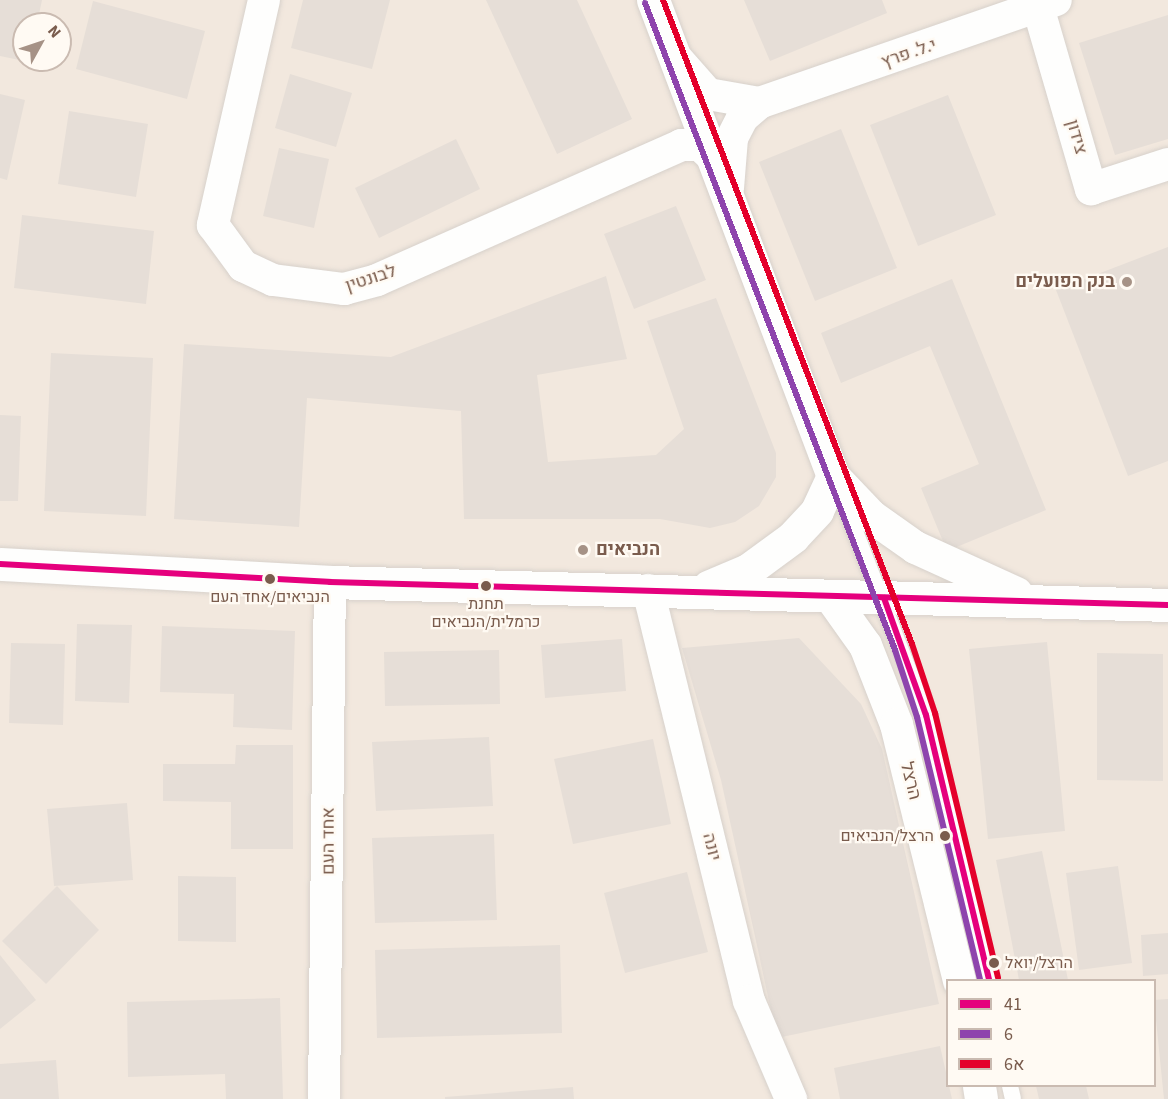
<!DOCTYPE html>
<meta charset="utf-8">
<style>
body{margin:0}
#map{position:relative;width:1168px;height:1099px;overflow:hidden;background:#f9f5f0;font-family:"Source Sans 3",Heebo,sans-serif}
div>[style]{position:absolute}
.residential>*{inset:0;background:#f2e8de}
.building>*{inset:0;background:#e6ded7}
.roads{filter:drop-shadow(0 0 2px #d7d1cb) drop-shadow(0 0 2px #d7d1cb)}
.service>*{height:16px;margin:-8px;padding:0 8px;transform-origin:8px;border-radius:8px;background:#fefefd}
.minor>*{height:32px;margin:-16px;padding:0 16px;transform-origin:16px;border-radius:16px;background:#fefefd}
.tertiary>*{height:33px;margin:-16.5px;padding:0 16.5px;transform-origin:16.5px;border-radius:16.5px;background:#fefefd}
.bus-1>*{height:6px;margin:-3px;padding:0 3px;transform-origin:3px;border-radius:3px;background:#e5007d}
.bus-2>*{height:6px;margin:-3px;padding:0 3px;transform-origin:3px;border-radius:3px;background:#8e44ad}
.bus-3>*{height:6px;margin:-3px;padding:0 3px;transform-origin:3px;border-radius:3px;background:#e4002b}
.dots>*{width:16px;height:16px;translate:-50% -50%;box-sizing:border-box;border:3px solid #fffaf3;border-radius:50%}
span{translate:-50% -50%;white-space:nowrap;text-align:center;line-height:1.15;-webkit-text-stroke:4.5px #fffaf3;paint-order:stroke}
.bus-label{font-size:16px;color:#7a5c4d}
.right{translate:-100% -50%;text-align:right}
.left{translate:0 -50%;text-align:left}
.street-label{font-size:18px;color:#7a5c4d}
.poi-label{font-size:18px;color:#7a5c4d;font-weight:700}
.legend{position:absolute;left:946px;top:979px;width:210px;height:108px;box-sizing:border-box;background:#fffaf3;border:2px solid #cabbb1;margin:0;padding:8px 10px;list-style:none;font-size:18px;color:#7a5c4d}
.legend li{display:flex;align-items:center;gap:12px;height:30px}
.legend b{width:30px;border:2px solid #cabbb1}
.north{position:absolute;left:12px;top:12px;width:60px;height:60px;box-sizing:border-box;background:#fffaf3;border:2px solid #cabbb1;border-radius:50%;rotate:50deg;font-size:16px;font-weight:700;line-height:24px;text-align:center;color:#7a5c4d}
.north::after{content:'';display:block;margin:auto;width:21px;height:27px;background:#a69286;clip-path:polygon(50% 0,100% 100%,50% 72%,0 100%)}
</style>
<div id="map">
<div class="residential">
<i style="clip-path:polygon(evenodd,0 0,1168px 0,1168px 1099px,0 1099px,0 0,24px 24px,60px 24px,60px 60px,24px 60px,24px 24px,0 0,948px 980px,1154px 980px,1154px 1086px,948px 1086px,948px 980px)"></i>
</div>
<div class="building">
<i style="clip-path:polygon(0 0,42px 0,37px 24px,24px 24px,24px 60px,29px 62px,0 56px)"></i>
<i style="clip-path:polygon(303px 0,390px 0,372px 69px,291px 48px)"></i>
<i style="clip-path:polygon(486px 0,577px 0,632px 119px,557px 154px)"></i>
<i style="clip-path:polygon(744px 0,882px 0,887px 13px,770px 61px)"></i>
<i style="clip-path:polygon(93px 1px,205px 31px,187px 99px,76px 69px)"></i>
<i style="clip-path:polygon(1168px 15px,1168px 139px,1115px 155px,1079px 43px)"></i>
<i style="clip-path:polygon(290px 74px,352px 93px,336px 147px,275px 128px)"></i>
<i style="clip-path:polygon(0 94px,25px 100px,7px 180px,0 178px)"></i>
<i style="clip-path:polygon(948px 95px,996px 215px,918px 246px,870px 125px)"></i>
<i style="clip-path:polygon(69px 111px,148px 124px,136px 197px,58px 184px)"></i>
<i style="clip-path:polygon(841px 129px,897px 268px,815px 301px,759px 162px)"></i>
<i style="clip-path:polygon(456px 139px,480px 189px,379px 238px,355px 188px)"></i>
<i style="clip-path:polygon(279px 148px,329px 159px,314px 228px,263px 216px)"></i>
<i style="clip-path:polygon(676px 206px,706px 280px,634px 309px,604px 234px)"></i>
<i style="clip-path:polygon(22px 215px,154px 231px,146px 304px,14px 288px)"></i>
<i style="clip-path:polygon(1168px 247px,1168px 461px,1128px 476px,1056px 290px)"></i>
<i style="clip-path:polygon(606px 276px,627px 359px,537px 375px,548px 462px,656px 455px,684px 429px,647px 321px,716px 298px,776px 453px,776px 477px,759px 506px,735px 522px,710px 528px,660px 519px,464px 519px,461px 411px,307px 398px,299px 527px,174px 519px,184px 344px,391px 357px)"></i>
<i style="clip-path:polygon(952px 279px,1046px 510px,947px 551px,921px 488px,979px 464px,930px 346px,841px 383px,821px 333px)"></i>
<i style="clip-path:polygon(51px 353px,153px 358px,146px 516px,44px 511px)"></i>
<i style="clip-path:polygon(0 415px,21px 416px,18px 501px,0 501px)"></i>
<i style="clip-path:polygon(77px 624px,132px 625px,129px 703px,75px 701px)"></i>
<i style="clip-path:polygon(162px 626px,295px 631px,292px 730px,233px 727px,234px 694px,160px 692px)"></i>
<i style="clip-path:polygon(799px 638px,861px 704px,882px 749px,939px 1004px,777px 1038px,721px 780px,682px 648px)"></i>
<i style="clip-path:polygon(622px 639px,626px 691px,545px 698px,541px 645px)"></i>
<i style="clip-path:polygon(1047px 642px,1065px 831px,988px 839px,969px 649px)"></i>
<i style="clip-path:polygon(11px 643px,65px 644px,63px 725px,9px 723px)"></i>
<i style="clip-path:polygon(499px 650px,500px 704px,385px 706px,384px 652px)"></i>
<i style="clip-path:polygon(1097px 653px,1163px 654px,1163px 781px,1097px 780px)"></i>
<i style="clip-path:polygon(489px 737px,493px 806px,376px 811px,372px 742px)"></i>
<i style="clip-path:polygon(653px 739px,671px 824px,573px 844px,554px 759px)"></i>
<i style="clip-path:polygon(236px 745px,293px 745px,293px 849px,231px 849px,231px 802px,163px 801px,163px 764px,235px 764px)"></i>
<i style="clip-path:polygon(127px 803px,133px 880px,54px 886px,47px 809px)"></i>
<i style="clip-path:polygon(494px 834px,497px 920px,375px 923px,372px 838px)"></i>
<i style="clip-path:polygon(1042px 851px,1068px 980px,1019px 980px,996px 860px)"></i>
<i style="clip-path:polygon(1118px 866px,1132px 963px,1079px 970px,1066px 873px)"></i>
<i style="clip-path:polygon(687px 872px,708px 952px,625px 973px,604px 893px)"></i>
<i style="clip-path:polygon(178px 876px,236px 877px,236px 942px,178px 941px)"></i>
<i style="clip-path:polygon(57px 886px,99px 930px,46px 984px,2px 941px)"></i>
<i style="clip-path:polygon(1168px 933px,1168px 974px,1143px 976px,1141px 935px)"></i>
<i style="clip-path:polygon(560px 945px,562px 1033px,377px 1038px,375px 950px)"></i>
<i style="clip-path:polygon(0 955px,36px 1000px,0 1029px)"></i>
<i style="clip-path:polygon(280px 998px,283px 1099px,226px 1099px,225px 1074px,128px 1077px,127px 1002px)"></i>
<i style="clip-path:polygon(1168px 999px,1168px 1099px,1164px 1099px,1154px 1000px)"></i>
<i style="clip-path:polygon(940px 1046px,952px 1099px,840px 1099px,834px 1068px)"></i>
<i style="clip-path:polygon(56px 1060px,59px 1099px,0 1099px,0 1064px)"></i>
<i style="clip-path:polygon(1036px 1086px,1086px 1086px,1089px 1099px,1039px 1099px)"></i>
<i style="clip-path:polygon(573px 1087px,574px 1099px,445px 1099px,445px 1097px)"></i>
</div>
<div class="roads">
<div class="service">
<i style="left:843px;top:500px;width:230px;rotate:68.9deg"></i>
<i style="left:926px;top:715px;width:272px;rotate:76.6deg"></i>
<i style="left:1010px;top:1086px;width:13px;rotate:77deg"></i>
</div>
<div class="minor">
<i style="left:264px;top:0;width:231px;rotate:102.8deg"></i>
<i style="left:213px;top:225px;width:51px;rotate:53.8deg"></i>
<i style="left:243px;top:266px;width:33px;rotate:25deg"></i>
<i style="left:273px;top:280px;width:72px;rotate:7.2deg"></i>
<i style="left:344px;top:289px;width:34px;rotate:-15deg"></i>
<i style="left:377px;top:280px;width:333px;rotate:-23.9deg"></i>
<i style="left:681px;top:145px;width:19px"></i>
<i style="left:700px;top:145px;width:22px;rotate:43deg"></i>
<i style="left:1038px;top:7px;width:190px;rotate:73.8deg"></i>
<i style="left:1091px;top:189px;width:81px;rotate:-18deg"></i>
<i style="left:678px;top:60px;width:45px;rotate:48.6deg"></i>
<i style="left:708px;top:94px;width:52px;rotate:10deg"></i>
<i style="left:759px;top:103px;width:314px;rotate:-19.1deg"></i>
<i style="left:728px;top:188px;width:50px;rotate:-85.4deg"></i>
<i style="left:732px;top:138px;width:22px;rotate:-63deg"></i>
<i style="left:742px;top:118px;width:23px;rotate:-41deg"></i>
<i style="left:648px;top:590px;width:423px;rotate:76.2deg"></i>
<i style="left:749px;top:1001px;width:107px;rotate:66.8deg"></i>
<i style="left:324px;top:1099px;width:517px;rotate:-89.34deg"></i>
</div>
<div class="tertiary">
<i style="left:653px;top:0;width:509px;rotate:69.29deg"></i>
<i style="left:833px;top:476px;width:38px;rotate:115deg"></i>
<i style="left:817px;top:511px;width:35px;rotate:133deg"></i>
<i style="left:793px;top:537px;width:56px;rotate:143.7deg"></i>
<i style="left:748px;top:570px;width:43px;rotate:157deg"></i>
<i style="left:833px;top:476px;width:55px;rotate:46.5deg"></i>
<i style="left:871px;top:516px;width:54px;rotate:35.2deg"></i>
<i style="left:915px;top:547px;width:111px;rotate:24.5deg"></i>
<i style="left:0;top:564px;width:330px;rotate:3.1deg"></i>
<i style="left:330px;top:582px;width:838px;rotate:1.57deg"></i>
<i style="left:830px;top:596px;width:60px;rotate:54.5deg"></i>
<i style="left:865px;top:645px;width:85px;rotate:68.6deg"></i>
<i style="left:896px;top:724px;width:264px;rotate:76.2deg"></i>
<i style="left:979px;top:1086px;width:13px;rotate:81deg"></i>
</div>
</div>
<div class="bus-1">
<i style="left:0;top:564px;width:330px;rotate:3.1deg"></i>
<i style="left:330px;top:582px;width:838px;rotate:1.57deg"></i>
<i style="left:884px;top:598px;width:124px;rotate:70.3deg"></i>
<i style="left:926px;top:715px;width:272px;rotate:76.6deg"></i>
</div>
<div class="bus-2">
<i style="left:645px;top:3px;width:694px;rotate:68.87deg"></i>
<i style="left:895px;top:650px;width:71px;rotate:71.8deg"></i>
<i style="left:917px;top:717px;width:270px;rotate:76.5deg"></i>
</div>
<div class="bus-3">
<i style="left:663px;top:0;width:690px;rotate:68.86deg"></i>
<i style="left:912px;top:644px;width:73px;rotate:71.6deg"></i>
<i style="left:935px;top:713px;width:272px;rotate:76.6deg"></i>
</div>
<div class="dots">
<i style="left:1127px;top:282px;background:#a69286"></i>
<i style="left:583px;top:550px;background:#a69286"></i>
<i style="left:270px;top:579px;background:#7a5c4d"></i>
<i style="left:486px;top:586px;background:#7a5c4d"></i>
<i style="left:945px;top:836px;background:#7a5c4d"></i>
<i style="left:994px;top:963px;background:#7a5c4d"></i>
</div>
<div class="bus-label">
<span style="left:270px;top:597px">הנביאים/אחד העם</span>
<span style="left:486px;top:613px">תחנת<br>כרמלית/הנביאים</span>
<span class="right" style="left:934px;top:836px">הרצל/הנביאים</span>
<span class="left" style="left:1005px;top:963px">הרצל/יואל</span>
</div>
<div class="street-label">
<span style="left:909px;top:54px;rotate:-19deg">י.ל. פרץ</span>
<span style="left:1076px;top:137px;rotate:74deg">צידון</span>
<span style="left:371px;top:279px;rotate:-18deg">לבונטין</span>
<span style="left:910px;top:781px;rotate:76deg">הרצל</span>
<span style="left:329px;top:841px;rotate:-90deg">אחד העם</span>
<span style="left:711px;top:847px;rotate:76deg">יונה</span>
</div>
<div class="poi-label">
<span class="right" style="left:1115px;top:282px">בנק הפועלים</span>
<span class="left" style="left:596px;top:550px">הנביאים</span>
</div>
<ul class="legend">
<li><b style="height:8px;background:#e5007d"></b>41</li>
<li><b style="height:8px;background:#8e44ad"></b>6</li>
<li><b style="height:8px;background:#e4002b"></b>6א</li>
</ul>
<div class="north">N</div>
</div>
